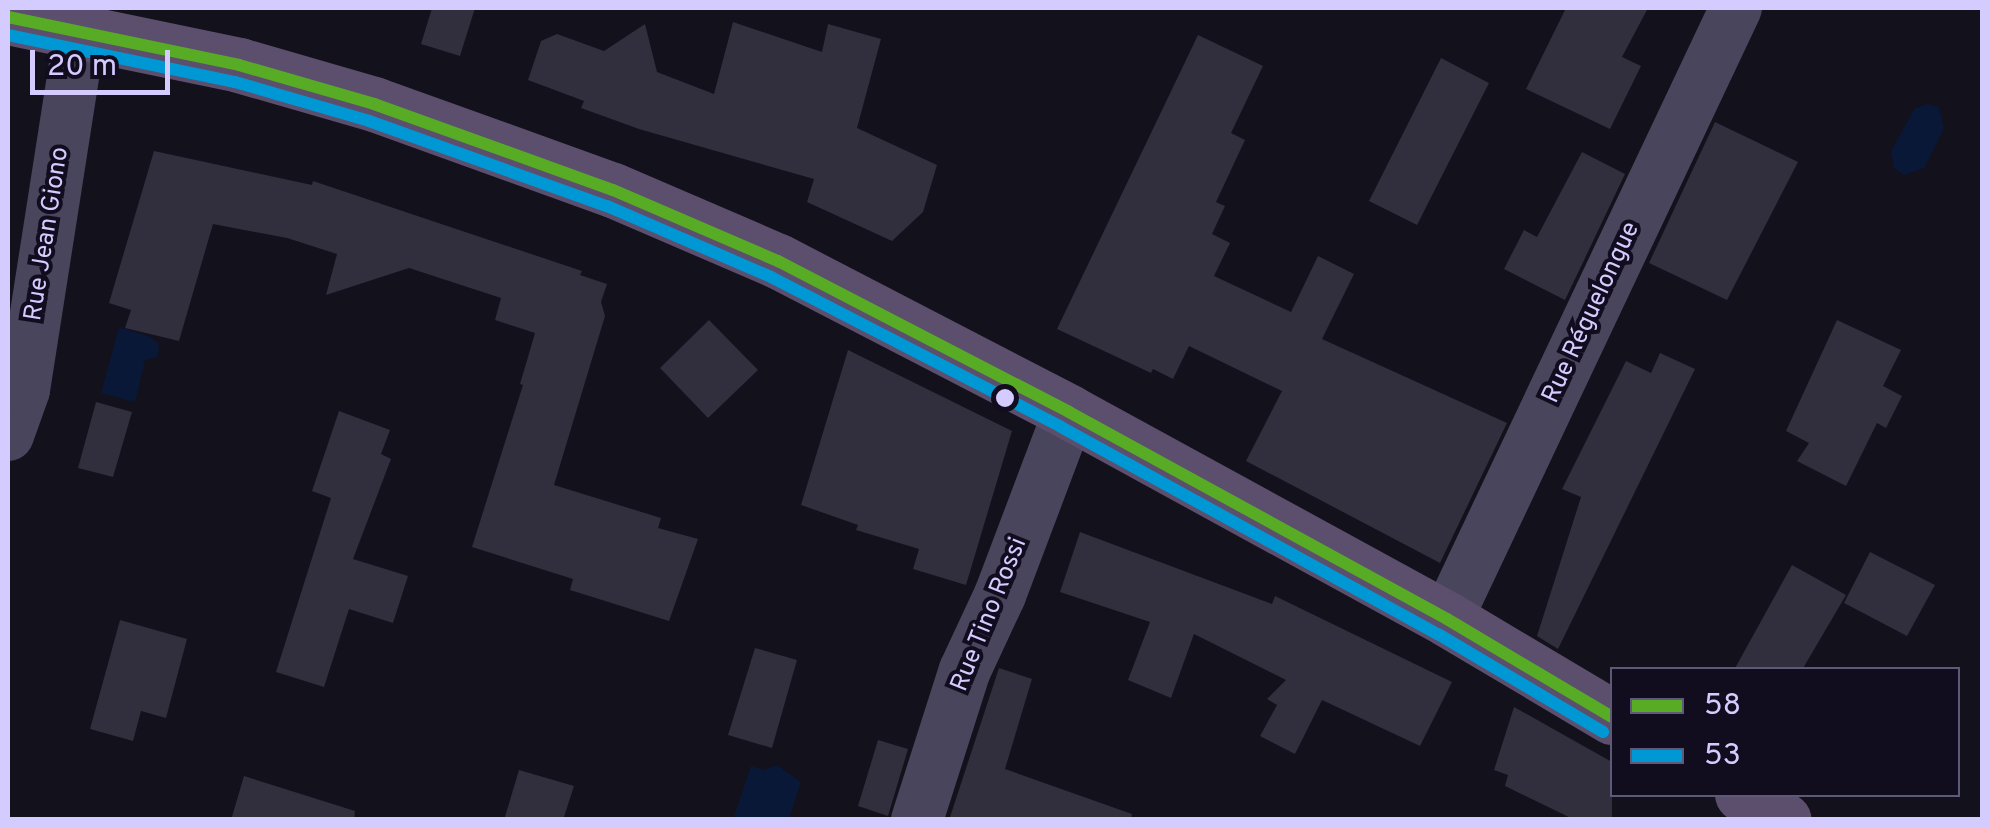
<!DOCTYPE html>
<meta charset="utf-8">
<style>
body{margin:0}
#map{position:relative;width:1990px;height:827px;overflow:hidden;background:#13111b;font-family:Overpass,sans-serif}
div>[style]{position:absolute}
.water>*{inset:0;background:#0a1838}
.building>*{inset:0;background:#312e3d}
.minor>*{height:52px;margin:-26px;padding:0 26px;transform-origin:26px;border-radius:26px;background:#48455c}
.major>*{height:55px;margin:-27.5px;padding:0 27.5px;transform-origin:27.5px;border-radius:27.5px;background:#5c4e6d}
.bus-1>*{height:12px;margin:-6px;padding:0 6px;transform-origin:6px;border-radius:6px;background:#58ac25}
.bus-2>*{height:12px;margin:-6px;padding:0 6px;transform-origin:6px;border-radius:6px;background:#0098d4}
.dots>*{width:28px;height:28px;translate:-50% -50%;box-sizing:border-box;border:5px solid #110d1f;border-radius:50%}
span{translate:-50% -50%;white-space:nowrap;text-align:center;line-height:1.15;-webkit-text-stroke:8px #110d1f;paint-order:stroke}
.street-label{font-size:25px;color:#d4cbfe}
.frame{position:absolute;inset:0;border:10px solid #d4cbfe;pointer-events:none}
.legend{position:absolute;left:1610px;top:667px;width:350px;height:130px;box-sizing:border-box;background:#110d1f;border:2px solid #5f5978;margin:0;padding:12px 18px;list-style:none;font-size:30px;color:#d4cbfe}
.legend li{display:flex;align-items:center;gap:20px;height:50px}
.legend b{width:50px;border:2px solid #5f5978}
.scale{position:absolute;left:30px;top:50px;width:140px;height:45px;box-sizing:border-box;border:5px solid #d4cbfe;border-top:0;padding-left:12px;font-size:30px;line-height:35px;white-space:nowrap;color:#d4cbfe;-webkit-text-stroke:8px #110d1f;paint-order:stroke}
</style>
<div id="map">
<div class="water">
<i style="clip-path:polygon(1927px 104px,1939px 107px,1944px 128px,1924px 168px,1904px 175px,1894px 168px,1891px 151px,1914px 109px)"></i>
<i style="clip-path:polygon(119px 327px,151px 337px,159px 345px,157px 357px,145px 360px,135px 402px,101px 393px)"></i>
<i style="clip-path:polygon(777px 765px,801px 782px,789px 819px,733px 819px,751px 766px,763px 770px)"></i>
</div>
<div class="building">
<i style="clip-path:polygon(432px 8px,475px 8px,460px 56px,421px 44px)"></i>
<i style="clip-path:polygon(1566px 8px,1648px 8px,1622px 57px,1641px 66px,1610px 129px,1526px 89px)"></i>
<i style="clip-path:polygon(733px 22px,822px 52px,828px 24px,881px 39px,857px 128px,937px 165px,923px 212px,892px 241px,807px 202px,814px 179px,639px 129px,581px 108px,584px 101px,528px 80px,541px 41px,557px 34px,604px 51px,645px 24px,657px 72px,714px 94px)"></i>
<i style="clip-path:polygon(1198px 35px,1263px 66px,1231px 133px,1245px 140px,1216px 202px,1225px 206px,1212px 234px,1230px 243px,1214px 276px,1291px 312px,1318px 256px,1354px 274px,1322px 339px,1507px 423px,1440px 563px,1246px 461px,1282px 391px,1189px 346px,1173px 379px,1153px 369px,1151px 373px,1057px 329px)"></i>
<i style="clip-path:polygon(1441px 58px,1489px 83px,1417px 225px,1369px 201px)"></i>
<i style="clip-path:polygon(1715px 122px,1798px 162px,1727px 300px,1649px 263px)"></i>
<i style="clip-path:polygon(154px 151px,312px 185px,313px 181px,582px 271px,580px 275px,607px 284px,601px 302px,605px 316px,554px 485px,661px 518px,658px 528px,698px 539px,669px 621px,570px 590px,573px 579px,472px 547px,523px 385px,520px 384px,535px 333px,495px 320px,501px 298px,409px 268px,326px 295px,337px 254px,287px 238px,213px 224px,179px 341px,125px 328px,131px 310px,109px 303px)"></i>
<i style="clip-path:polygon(1582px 152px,1625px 174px,1565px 300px,1504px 269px,1524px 230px,1537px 237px)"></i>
<i style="clip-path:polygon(709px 320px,758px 370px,708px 418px,660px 368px)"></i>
<i style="clip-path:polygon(1837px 320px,1901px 350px,1883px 386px,1902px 396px,1886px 428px,1877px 423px,1846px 486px,1797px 461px,1809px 443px,1786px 431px)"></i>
<i style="clip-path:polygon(848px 350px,1012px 431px,966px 585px,913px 569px,919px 549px,856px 530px,858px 525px,801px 505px)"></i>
<i style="clip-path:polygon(1660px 353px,1695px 369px,1558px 649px,1537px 636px,1581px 497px,1562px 489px,1626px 361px,1651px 373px)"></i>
<i style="clip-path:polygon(96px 402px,132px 412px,113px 477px,78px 468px)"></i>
<i style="clip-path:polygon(339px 411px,390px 430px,381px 454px,391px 459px,353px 559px,408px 576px,393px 623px,349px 609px,324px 687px,276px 672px,331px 498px,312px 491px)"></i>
<i style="clip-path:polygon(1080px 532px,1272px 604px,1275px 596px,1452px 682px,1420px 746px,1322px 700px,1295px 754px,1260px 736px,1277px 705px,1267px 699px,1286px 680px,1194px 634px,1171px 698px,1128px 680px,1150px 622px,1060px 592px)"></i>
<i style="clip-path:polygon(1870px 552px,1935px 585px,1907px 636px,1844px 603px)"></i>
<i style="clip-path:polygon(1792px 565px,1846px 595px,1802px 670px,1734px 670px)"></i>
<i style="clip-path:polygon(120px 620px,187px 639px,166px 718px,141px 711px,133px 741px,90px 729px)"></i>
<i style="clip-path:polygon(755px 648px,797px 660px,772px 748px,728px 735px)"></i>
<i style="clip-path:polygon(999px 668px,1032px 679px,1005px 769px,1132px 814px,1131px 820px,949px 820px)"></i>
<i style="clip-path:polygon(1514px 707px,1612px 762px,1612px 820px,1575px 820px,1505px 786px,1508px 775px,1494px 770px)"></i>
<i style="clip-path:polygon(878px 740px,908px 749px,888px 816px,858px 806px)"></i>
<i style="clip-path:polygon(519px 770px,574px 786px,563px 820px,504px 820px)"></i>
<i style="clip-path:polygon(244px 776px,355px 811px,354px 820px,231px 820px)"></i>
</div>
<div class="minor">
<i style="left:8px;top:435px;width:48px;rotate:-70.4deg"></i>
<i style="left:24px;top:390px;width:363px;rotate:-81.1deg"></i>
<i style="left:1447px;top:619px;width:676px;rotate:-64.69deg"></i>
<i style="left:917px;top:820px;width:157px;rotate:-72.3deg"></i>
<i style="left:965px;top:670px;width:83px;rotate:-65deg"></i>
<i style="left:1000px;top:595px;width:196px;rotate:-69.3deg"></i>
</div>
<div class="major">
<i style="left:8px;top:17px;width:236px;rotate:11.7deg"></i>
<i style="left:239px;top:65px;width:141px;rotate:16.1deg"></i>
<i style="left:374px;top:104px;width:254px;rotate:19.8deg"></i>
<i style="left:613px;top:190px;width:180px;rotate:23.3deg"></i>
<i style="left:778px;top:261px;width:328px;rotate:27.4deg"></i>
<i style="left:1069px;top:412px;width:431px;rotate:28.7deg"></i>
<i style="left:1447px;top:619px;width:192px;rotate:30.7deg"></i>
<i style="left:1742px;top:794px;width:49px;rotate:31.8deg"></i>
</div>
<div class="bus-1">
<i style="left:8px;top:17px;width:236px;rotate:11.7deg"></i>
<i style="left:239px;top:65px;width:141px;rotate:16.1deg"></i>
<i style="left:374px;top:104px;width:254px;rotate:19.8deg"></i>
<i style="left:613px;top:190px;width:180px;rotate:23.3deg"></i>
<i style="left:778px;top:261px;width:328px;rotate:27.4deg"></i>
<i style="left:1069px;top:412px;width:431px;rotate:28.7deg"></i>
<i style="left:1447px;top:619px;width:192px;rotate:30.7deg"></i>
</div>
<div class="bus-2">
<i style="left:8px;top:35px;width:232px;rotate:11.7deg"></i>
<i style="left:235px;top:82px;width:140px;rotate:16.2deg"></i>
<i style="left:369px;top:121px;width:253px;rotate:19.7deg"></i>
<i style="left:607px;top:206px;width:179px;rotate:23.4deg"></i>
<i style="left:771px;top:277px;width:326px;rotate:27.3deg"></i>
<i style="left:1061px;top:427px;width:430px;rotate:28.8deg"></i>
<i style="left:1438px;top:634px;width:192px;rotate:30.7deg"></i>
</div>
<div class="dots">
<i style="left:1005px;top:398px;background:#d4cbfe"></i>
</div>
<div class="street-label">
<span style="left:48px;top:234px;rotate:-81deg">Rue Jean Giono</span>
<span style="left:1592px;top:313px;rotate:-65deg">Rue Réguelongue</span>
<span style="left:990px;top:615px;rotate:-68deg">Rue Tino Rossi</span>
</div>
<div class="frame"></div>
<ul class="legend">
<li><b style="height:12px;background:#58ac25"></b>58</li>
<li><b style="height:12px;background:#0098d4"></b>53</li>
</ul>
<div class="scale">20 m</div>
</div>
